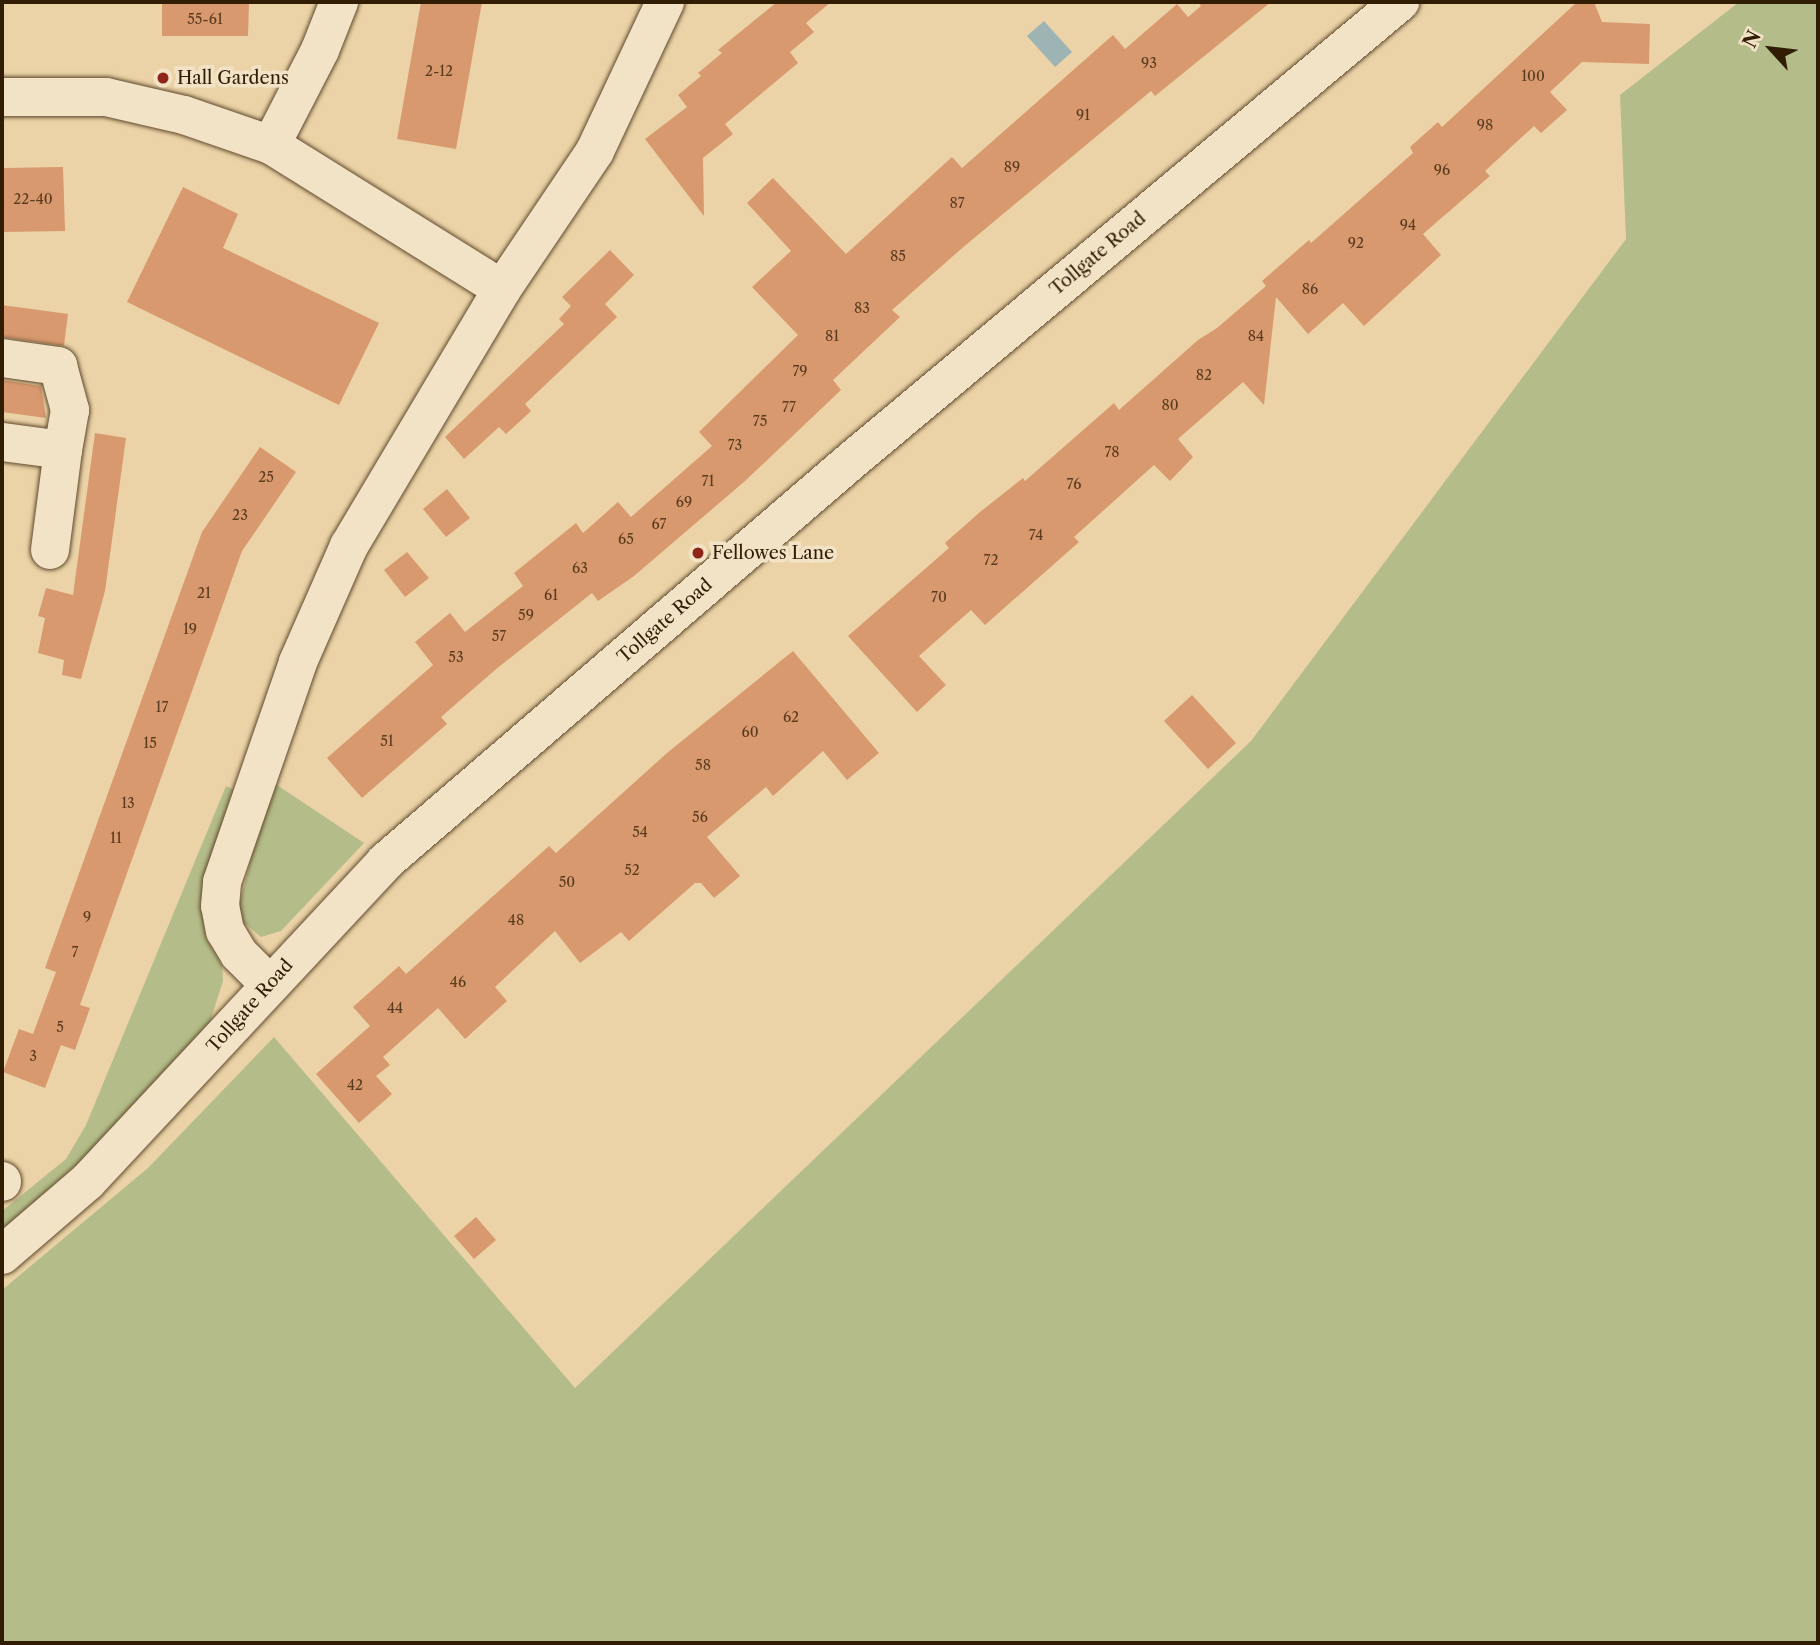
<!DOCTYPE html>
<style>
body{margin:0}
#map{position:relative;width:1820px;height:1645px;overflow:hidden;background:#ebd3a7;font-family:"Libre Caslon Text",serif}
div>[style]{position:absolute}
.green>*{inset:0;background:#b4bd89}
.water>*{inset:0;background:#9eb4b4}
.building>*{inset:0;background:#d8996e}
.roads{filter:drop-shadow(0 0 2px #604a2d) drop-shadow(0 0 2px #604a2d)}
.minor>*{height:38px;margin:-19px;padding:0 19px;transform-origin:19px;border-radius:19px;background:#f2e2c6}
.dots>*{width:19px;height:19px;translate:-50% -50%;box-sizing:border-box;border:4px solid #f2e2c6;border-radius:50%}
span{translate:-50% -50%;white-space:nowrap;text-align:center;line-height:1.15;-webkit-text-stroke:7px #f2e2c6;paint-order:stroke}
.number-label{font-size:14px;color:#5b3b1e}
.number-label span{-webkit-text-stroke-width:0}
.poi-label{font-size:18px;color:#311c04}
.left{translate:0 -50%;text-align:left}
.street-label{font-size:18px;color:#311c04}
.frame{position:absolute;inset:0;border:4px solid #311c04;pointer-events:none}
.north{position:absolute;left:1736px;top:14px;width:70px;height:70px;-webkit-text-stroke:5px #f2e2c6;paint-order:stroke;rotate:297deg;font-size:19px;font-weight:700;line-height:28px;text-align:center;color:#311c04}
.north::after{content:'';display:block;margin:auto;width:24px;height:32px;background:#311c04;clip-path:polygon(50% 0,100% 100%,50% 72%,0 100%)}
</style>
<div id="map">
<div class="green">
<i style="clip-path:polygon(1739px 2px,1818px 2px,1818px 1643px,2px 1643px,2px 1290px,148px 1168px,274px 1037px,575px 1388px,1251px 741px,1626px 239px,1620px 95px)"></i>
<i style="clip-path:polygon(271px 781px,364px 843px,281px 931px,261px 937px,243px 922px,238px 909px)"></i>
<i style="clip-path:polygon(226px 786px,234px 790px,201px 903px,206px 938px,222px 965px,223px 981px,210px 1022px,99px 1145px,2px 1230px,2px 1211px,66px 1159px,86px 1125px)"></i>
</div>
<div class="water">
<i style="clip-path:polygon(1044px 21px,1072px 52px,1055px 67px,1027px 36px)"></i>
</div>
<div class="building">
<i style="clip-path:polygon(162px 2px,249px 2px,248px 36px,162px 36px)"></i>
<i style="clip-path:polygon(421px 2px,482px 2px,456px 149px,397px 139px)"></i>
<i style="clip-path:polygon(777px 2px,831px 2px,806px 23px,814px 32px,790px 52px,798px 63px,725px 124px,733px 134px,703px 158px,704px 216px,645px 139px,687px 107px,678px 95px,701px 76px,698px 73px,722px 53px,718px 50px)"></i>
<i style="clip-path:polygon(1198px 2px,1271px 2px,1155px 96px,1151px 91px,961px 249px,892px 310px,900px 317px,833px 380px,841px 390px,745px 481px,634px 576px,598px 601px,592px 593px,495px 670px,441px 717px,447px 724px,362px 798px,327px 758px,433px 665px,415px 642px,450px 613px,465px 632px,523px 586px,514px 573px,576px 523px,583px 533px,618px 502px,631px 517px,712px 446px,699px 432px,798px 335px,752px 287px,791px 251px,747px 203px,773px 178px,846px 254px,952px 157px,962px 168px,1113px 35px,1125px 49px,1177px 4px,1188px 17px,1201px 6px)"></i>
<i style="clip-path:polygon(1577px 2px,1594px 2px,1602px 22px,1650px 24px,1649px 64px,1582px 62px,1550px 92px,1567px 110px,1541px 133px,1534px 126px,1485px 171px,1490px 176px,1423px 234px,1441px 255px,1364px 326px,1343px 303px,1308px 334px,1276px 297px,1264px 405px,1243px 382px,1178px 439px,1193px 457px,1170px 481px,1154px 465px,1074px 537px,1079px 542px,985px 625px,971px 610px,919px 656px,946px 685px,917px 712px,848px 636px,949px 548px,945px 543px,980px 512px,1023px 478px,1025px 481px,1114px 403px,1119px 410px,1198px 340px,1217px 328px,1266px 286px,1262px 281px,1309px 240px,1311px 243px,1413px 153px,1410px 147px,1438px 122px,1442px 127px)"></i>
<i style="clip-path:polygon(63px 167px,65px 231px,2px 232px,2px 168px)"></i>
<i style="clip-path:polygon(183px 187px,238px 214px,223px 248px,379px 323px,339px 405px,127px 302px)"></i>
<i style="clip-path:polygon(610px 250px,634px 275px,605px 304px,617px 317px,525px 404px,531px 411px,506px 434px,499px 427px,464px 459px,445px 437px,564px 324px,559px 319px,571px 306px,562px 297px)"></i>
<i style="clip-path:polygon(2px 305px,68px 314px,64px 346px,2px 337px)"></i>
<i style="clip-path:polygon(2px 380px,41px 386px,46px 418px,2px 412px)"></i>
<i style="clip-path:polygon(95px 433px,126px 438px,105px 591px,81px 679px,62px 675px,64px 660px,38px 653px,45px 618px,38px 616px,46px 588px,73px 595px)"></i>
<i style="clip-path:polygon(260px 447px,296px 472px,242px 551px,80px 1005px,90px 1008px,75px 1050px,61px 1045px,45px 1088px,3px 1072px,19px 1029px,33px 1034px,56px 972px,45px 968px,202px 532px)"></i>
<i style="clip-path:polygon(447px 489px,470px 518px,446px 537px,423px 509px)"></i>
<i style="clip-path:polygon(407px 552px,429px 578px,405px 597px,384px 570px)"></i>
<i style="clip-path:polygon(793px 651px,879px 753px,847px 780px,823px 751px,773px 796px,766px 787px,707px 837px,740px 876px,714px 898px,701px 883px,695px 883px,629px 941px,621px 932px,580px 963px,555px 931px,495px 987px,507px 1001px,465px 1039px,438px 1008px,383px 1057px,390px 1065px,376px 1076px,392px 1094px,359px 1123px,316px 1074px,370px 1026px,353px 1007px,399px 966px,406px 974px,549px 846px,556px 853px,667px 753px)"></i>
<i style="clip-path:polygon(1192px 695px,1236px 743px,1208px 769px,1164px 721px)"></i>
<i style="clip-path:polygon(476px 1217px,496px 1240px,474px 1259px,454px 1236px)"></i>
</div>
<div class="roads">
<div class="minor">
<i style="left:2px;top:97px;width:104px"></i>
<i style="left:106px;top:97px;width:80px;rotate:13deg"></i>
<i style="left:184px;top:115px;width:92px;rotate:19deg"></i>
<i style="left:271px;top:145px;width:272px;rotate:31.9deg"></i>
<i style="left:271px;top:145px;width:107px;rotate:-62.7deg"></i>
<i style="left:320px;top:50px;width:52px;rotate:-68.4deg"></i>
<i style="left:2px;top:358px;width:57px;rotate:8.1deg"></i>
<i style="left:58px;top:366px;width:46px;rotate:74.7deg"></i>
<i style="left:70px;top:410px;width:41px;rotate:99.9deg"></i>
<i style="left:63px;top:450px;width:62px;rotate:-172.5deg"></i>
<i style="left:50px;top:550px;width:101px;rotate:-82.6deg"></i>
<i style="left:270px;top:985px;width:44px;rotate:-135deg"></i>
<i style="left:239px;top:954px;width:27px;rotate:-121deg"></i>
<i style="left:225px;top:931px;width:25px;rotate:-101deg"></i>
<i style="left:220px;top:906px;width:24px;rotate:-85deg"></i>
<i style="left:222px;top:882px;width:233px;rotate:-70.9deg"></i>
<i style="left:298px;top:662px;width:127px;rotate:-66.3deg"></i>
<i style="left:349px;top:546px;width:299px;rotate:-59.2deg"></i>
<i style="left:502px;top:289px;width:166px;rotate:-56deg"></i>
<i style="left:595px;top:151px;width:165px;rotate:-64.8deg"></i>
<i style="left:2px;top:1182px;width:1px;rotate:-90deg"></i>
<i style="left:2px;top:1255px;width:113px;rotate:-40.7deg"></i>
<i style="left:88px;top:1181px;width:436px;rotate:-47deg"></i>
<i style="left:385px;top:862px;width:615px;rotate:-40.71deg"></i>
<i style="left:851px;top:461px;width:716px;rotate:-39.9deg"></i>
</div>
</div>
<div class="dots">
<i style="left:163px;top:78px;background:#8f2418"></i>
<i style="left:698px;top:553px;background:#8f2418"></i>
</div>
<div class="number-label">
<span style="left:205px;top:19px">55-61</span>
<span style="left:1149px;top:63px">93</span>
<span style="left:439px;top:71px">2-12</span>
<span style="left:1533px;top:76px">100</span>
<span style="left:1083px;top:115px">91</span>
<span style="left:1485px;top:125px">98</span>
<span style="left:1012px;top:167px">89</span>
<span style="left:1442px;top:170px">96</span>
<span style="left:33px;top:199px">22-40</span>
<span style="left:957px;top:203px">87</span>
<span style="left:1408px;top:225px">94</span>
<span style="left:1356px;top:243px">92</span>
<span style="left:898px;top:256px">85</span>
<span style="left:1310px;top:289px">86</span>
<span style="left:862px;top:308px">83</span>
<span style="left:832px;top:336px">81</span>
<span style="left:1256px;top:336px">84</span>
<span style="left:800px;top:371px">79</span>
<span style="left:1204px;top:375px">82</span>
<span style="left:1170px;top:405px">80</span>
<span style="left:789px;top:407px">77</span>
<span style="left:760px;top:421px">75</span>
<span style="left:735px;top:445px">73</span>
<span style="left:1112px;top:452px">78</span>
<span style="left:266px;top:477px">25</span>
<span style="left:708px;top:481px">71</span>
<span style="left:1074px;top:484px">76</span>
<span style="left:684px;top:502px">69</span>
<span style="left:240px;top:515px">23</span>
<span style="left:659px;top:524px">67</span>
<span style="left:1036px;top:535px">74</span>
<span style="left:626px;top:539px">65</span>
<span style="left:991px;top:560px">72</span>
<span style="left:580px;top:568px">63</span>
<span style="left:204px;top:593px">21</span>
<span style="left:551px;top:595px">61</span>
<span style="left:939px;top:597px">70</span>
<span style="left:526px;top:615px">59</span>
<span style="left:190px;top:629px">19</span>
<span style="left:499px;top:636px">57</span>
<span style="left:456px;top:657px">53</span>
<span style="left:162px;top:707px">17</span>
<span style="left:791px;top:717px">62</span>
<span style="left:750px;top:732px">60</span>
<span style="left:387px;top:741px">51</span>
<span style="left:150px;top:743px">15</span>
<span style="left:703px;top:765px">58</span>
<span style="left:128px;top:803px">13</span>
<span style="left:700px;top:817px">56</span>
<span style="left:640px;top:832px">54</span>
<span style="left:116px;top:838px">11</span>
<span style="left:632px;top:870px">52</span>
<span style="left:567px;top:882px">50</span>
<span style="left:87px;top:917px">9</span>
<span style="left:516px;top:920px">48</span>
<span style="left:75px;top:952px">7</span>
<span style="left:458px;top:982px">46</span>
<span style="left:395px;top:1008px">44</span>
<span style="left:60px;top:1027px">5</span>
<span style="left:33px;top:1056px">3</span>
<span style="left:355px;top:1085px">42</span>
</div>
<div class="poi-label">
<span class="left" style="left:177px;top:78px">Hall Gardens</span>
<span class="left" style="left:712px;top:553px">Fellowes Lane</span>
</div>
<div class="street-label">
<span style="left:1098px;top:254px;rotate:-40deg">Tollgate Road</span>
<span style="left:665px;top:621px;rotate:-41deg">Tollgate Road</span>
<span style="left:250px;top:1006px;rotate:-48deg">Tollgate Road</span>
</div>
<div class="frame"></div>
<div class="north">N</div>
</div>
